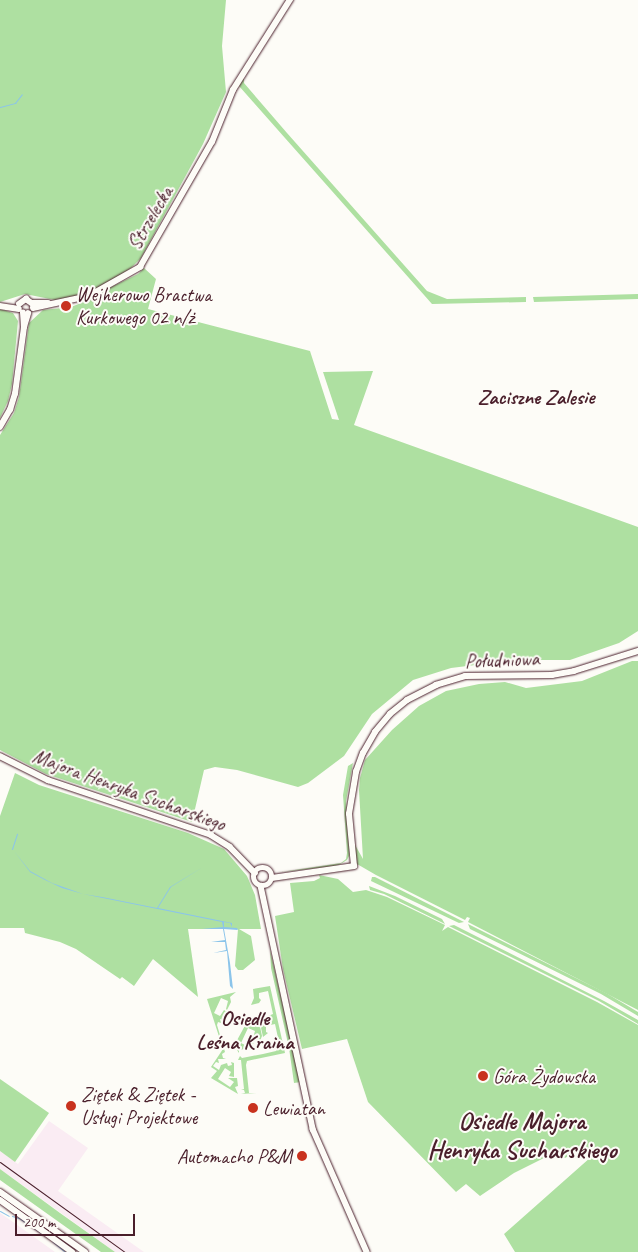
<!DOCTYPE html>
<meta charset="utf-8">
<style>
body{margin:0}
#map{position:relative;width:638px;height:1252px;overflow:hidden;background:#fdfcf7;font-family:Caveat,sans-serif}
div>[style]{position:absolute}
.built>*{inset:0;background:#faecf3}
.green>*{inset:0;background:#aee0a1}
.water>*{inset:0;background:#8bc4ea}
.stream>*{height:1px;margin:-0.5px;padding:0 0.5px;transform-origin:0.5px;border-radius:0.5px;background:#8bc4ea}
.roads{filter:drop-shadow(0 0 1px #4a1f2b) drop-shadow(0 0 1px #4a1f2b)}
.secondary>*{height:5.5px;margin:-2.75px;padding:0 2.75px;transform-origin:2.75px;border-radius:2.75px;background:#fdfcf7}
.secondary>.ring{margin:-2.75px;padding:0;box-sizing:content-box;background:none;border:5.5px solid #fdfcf7;border-radius:50%}
.primary>*{height:6px;margin:-3px;padding:0 3px;transform-origin:3px;border-radius:3px;background:#fdfcf7}
.rail>*{height:1px;margin:-0.5px;padding:0 0.5px;transform-origin:0.5px;border-radius:0.5px;background:#4a1f2b}
.dots>*{width:14px;height:14px;translate:-50% -50%;box-sizing:border-box;border:2px solid #fdfcf7;border-radius:50%}
span{translate:-50% -50%;white-space:nowrap;text-align:center;line-height:1.15;-webkit-text-stroke:4px #fdfcf7;paint-order:stroke}
.street-label{font-size:20px;color:#4a1f2b}
.poi-label{font-size:20px;color:#4a1f2b}
.left{translate:0 -50%;text-align:left}
.right{translate:-100% -50%;text-align:right}
.neighbourhood-label{font-size:21px;color:#4a1f2b;font-weight:700}
.district-label{font-size:25px;color:#4a1f2b;font-weight:700}
.scale{position:absolute;left:15px;top:1214px;width:120px;height:22px;box-sizing:border-box;border:2px solid #4a1f2b;border-top:0;padding-left:6px;font-size:15px;line-height:18px;white-space:nowrap;color:#4a1f2b;-webkit-text-stroke:4px #fdfcf7;paint-order:stroke}
</style>
<div id="map">
<div class="built">
<i style="clip-path:polygon(49px 1121px,88px 1148px,58px 1191px,144px 1252px,115px 1252px,0 1169px,0 1151px,18px 1164px)"></i>
<i style="clip-path:polygon(0 1213px,13px 1222px,55px 1252px,0 1252px)"></i>
</div>
<div class="green">
<i style="clip-path:polygon(0 0,226px 0,222px 46px,226px 92px,203px 144px,141px 258px,131px 268px,112px 281px,80px 296px,55px 300px,25px 294px,0 302px)"></i>
<i style="clip-path:polygon(244px 78px,244px 83px,287px 133px,427px 291px,447px 299px,526px 297px,526px 302px,432px 304px,239px 86px)"></i>
<i style="clip-path:polygon(144px 268px,156px 279px,148px 309px,310px 351px,332px 419px,339px 420px,323px 372px,373px 371px,354px 425px,638px 527px,638px 631px,619px 643px,570px 660px,517px 660px,451px 668px,413px 680px,372px 714px,344px 756px,308px 783px,298px 787px,237px 770px,215px 767px,204px 770px,192px 822px,46px 774px,0 750px,0 435px,14px 413px,19px 397px,29px 323px,43px 310px,71px 307px,99px 296px,103px 291px,138px 274px)"></i>
<i style="clip-path:polygon(638px 294px,638px 299px,534px 302px,533px 297px)"></i>
<i style="clip-path:polygon(0 309px,13px 313px,18px 321px,12px 384px,8px 401px,0 418px)"></i>
<i style="clip-path:polygon(632px 661px,638px 661px,638px 1010px,468px 922px,470px 918px,467px 917px,465px 920px,376px 875px,357px 864px,354px 843px,363px 859px,359px 790px,360px 778px,365px 760px,392px 730px,419px 706px,446px 691px,479px 684px,505px 682px,526px 688px,582px 681px)"></i>
<i style="clip-path:polygon(353px 763px,346px 801px,350px 854px,347px 860px,337px 866px,281px 872px,341px 863px,346px 859px,347px 853px,343px 795px,348px 766px)"></i>
<i style="clip-path:polygon(15px 773px,39px 785px,188px 833px,224px 849px,247px 876px,255px 895px,261px 929px,239px 929px,251px 936px,255px 960px,243px 970px,238px 970px,235px 966px,238px 929px,188px 929px,198px 997px,153px 959px,134px 986px,122px 977px,120px 979px,76px 949px,60px 942px,25px 933px,24px 928px,0 928px,0 816px)"></i>
<i style="clip-path:polygon(319px 875px,338px 879px,353px 892px,366px 890px,387px 897px,445px 925px,442px 931px,448px 927px,597px 1002px,638px 1025px,638px 1252px,515px 1252px,504px 1234px,591px 1157px,580px 1150px,565px 1158px,548px 1156px,514px 1173px,480px 1196px,466px 1184px,456px 1192px,368px 1102px,347px 1039px,302px 1049px,283px 969px,275px 916px,294px 912px,290px 883px,314px 881px,320px 878px)"></i>
<i style="clip-path:polygon(372px 877px,375px 877px,464px 922px,459px 923px,371px 881px)"></i>
<i style="clip-path:polygon(369px 886px,395px 896px,442px 919px,445px 924px,384px 894px,370px 890px)"></i>
<i style="clip-path:polygon(468px 924px,606px 993px,638px 1012px,638px 1016px,601px 994px,470px 929px)"></i>
<i style="clip-path:polygon(454px 925px,604px 1001px,638px 1020px,638px 1024px,599px 1001px,449px 926px)"></i>
<i style="clip-path:polygon(270px 950px,301px 1082px,294px 1083px,289px 1048px,271px 968px)"></i>
<i style="clip-path:polygon(270px 986px,285px 1053px,247px 1061px,246px 1065px,249px 1093px,256px 1093px,241px 1094px,245px 1093px,244px 1090px,241px 1090px,244px 1089px,241px 1060px,238px 1060px,240px 1056px,242px 1058px,263px 1054px,276px 1051px,280px 1047px,275px 1024px,266px 1026px,266px 1032px,268px 1033px,263px 1037px,260px 1023px,269px 1019px,268px 1016px,273px 1014px,268px 991px,259px 993px,259px 998px,261px 1000px,259px 1003px,251px 1005px,254px 998px,253px 989px)"></i>
<i style="clip-path:polygon(236px 992px,230px 997px,231px 1002px,227px 1010px,226px 1009px,228px 1001px,221px 998px,215px 1011px,214px 1013px,220px 1016px,224px 1010px,227px 1012px,223px 1020px,220px 1019px,221px 1023px,218px 1022px,217px 1025px,225px 1052px,222px 1054px,223px 1058px,226px 1059px,218px 1059px,219px 1063px,216px 1062px,213px 1066px,219px 1070px,221px 1065px,227px 1063px,228px 1066px,232px 1065px,231px 1062px,234px 1063px,234px 1077px,229px 1076px,231px 1072px,225px 1068px,218px 1079px,230px 1087px,234px 1082px,228px 1078px,237px 1078px,238px 1086px,235px 1087px,238px 1094px,211px 1078px,217px 1071px,211px 1067px,223px 1049px,207px 999px)"></i>
<i style="clip-path:polygon(249px 1017px,259px 1022px,262px 1036px,260px 1041px,253px 1038px,255px 1031px,248px 1028px,241px 1043px,247px 1046px,251px 1040px,255px 1040px,251px 1048px,239px 1050px,239px 1053px,237px 1050px,239px 1049px,238px 1044px,235px 1044px,248px 1020px,245px 1018px,248px 1019px)"></i>
<i style="clip-path:polygon(0 1079px,49px 1113px,15px 1162px,0 1151px)"></i>
<i style="clip-path:polygon(0 1169px,60px 1213px,115px 1252px,101px 1252px,42px 1210px,0 1180px)"></i>
</div>
<div class="water">
<i style="clip-path:polygon(0 839px,14px 851px,30px 871px,52px 883px,83px 894px,102px 897px,157px 908px,170px 887px,203px 867px,171px 887px,158px 908px,232px 923px,232px 927px,230px 923px,224px 922px,224px 927px,237px 928px,238px 930px,224px 929px,230px 963px,233px 989px,230px 986px,227px 951px,213px 953px,226px 950px,225px 942px,211px 942px,225px 940px,223px 929px,202px 929px,223px 927px,222px 922px,83px 894px,62px 888px,45px 880px,30px 872px,14px 851px)"></i>
</div>
<div class="stream">
<i style="left:0;top:107px;width:16px;rotate:-15deg"></i>
<i style="left:15px;top:103px;width:11px;rotate:-52deg"></i>
<i style="left:12px;top:849px;width:16px;rotate:-72deg"></i>
<i style="left:0;top:1211px;width:10px;rotate:29deg"></i>
<i style="left:12px;top:1216px;width:7px;rotate:16deg"></i>
<i style="left:19px;top:1218px;width:27px;rotate:34deg"></i>
<i style="left:52px;top:1241px;width:17px;rotate:40deg"></i>
</div>
<div class="roads">
<div class="secondary">
<i style="left:32px;top:303px;width:16px"></i>
<i style="left:19px;top:304px;width:9px;rotate:-36deg"></i>
<i style="left:26px;top:299px;width:7px;rotate:34deg"></i>
<i style="left:0;top:306px;width:19px;rotate:9deg"></i>
<i style="left:33px;top:308px;width:57px;rotate:-12.1deg"></i>
<i style="left:89px;top:296px;width:59px;rotate:-29.6deg"></i>
<i style="left:140px;top:267px;width:144px;rotate:-60.1deg"></i>
<i style="left:212px;top:142px;width:56px;rotate:-68deg"></i>
<i style="left:233px;top:90px;width:107px;rotate:-57.7deg"></i>
<i style="left:24px;top:327px;width:14px;rotate:-73deg"></i>
<i style="left:0;top:427px;width:20px;rotate:-60deg"></i>
<i style="left:10px;top:410px;width:17px;rotate:-73deg"></i>
<i style="left:15px;top:394px;width:68px;rotate:-82.3deg"></i>
<i style="left:24px;top:327px;width:14px;rotate:-94deg"></i>
<i style="left:0;top:756px;width:54px;rotate:26.6deg"></i>
<i style="left:48px;top:780px;width:172px;rotate:18.6deg"></i>
<i style="left:211px;top:835px;width:22px;rotate:32deg"></i>
<i style="left:230px;top:847px;width:36px;rotate:46deg"></i>
<i class="ring" style="left:254px;top:868px;width:12.5px;height:12.5px"></i>
<i style="left:272px;top:878px;width:83px;rotate:-8.3deg"></i>
<i style="left:354px;top:866px;width:52px;rotate:-95.5deg"></i>
<i style="left:349px;top:814px;width:43px;rotate:-80.5deg"></i>
<i style="left:356px;top:772px;width:20px;rotate:-70deg"></i>
<i style="left:363px;top:753px;width:24px;rotate:-60deg"></i>
<i style="left:375px;top:732px;width:23px;rotate:-50deg"></i>
<i style="left:390px;top:714px;width:22px;rotate:-39deg"></i>
<i style="left:407px;top:700px;width:33px;rotate:-27deg"></i>
<i style="left:436px;top:685px;width:30px;rotate:-17deg"></i>
<i style="left:465px;top:676px;width:87px;rotate:-0.7deg"></i>
<i style="left:552px;top:675px;width:22px;rotate:-10deg"></i>
<i style="left:574px;top:671px;width:67px;rotate:-17.4deg"></i>
<i style="left:261px;top:886px;width:249px;rotate:77.9deg"></i>
<i style="left:313px;top:1129px;width:134px;rotate:66.3deg"></i>
</div>
<div class="primary">
<i style="left:0;top:1192px;width:104px;rotate:35.2deg"></i>
<i style="left:0;top:1200px;width:89px;rotate:35.8deg"></i>
</div>
</div>
<div class="rail">
<i style="left:0;top:1162px;width:154px;rotate:35.8deg"></i>
</div>
<div class="dots">
<i style="left:66px;top:306px;background:#c8321e"></i>
<i style="left:483px;top:1076px;background:#c8321e"></i>
<i style="left:71px;top:1106px;background:#c8321e"></i>
<i style="left:253px;top:1108px;background:#c8321e"></i>
<i style="left:302px;top:1156px;background:#c8321e"></i>
</div>
<div class="street-label">
<span style="left:150px;top:218px;rotate:-60deg">Strzelecka</span>
<span style="left:502px;top:660px;rotate:-2deg">Południowa</span>
<span style="left:129px;top:790px;rotate:20deg">Majora Henryka Sucharskiego</span>
</div>
<div class="poi-label">
<span class="left" style="left:76px;top:306px">Wejherowo Bractwa<br>Kurkowego 02 n/ż</span>
<span class="left" style="left:493px;top:1076px">Góra Żydowska</span>
<span class="left" style="left:81px;top:1106px">Ziętek &amp; Ziętek -<br>Usługi Projektowe</span>
<span class="left" style="left:263px;top:1108px">Lewiatan</span>
<span class="right" style="left:292px;top:1156px">Automacho P&amp;M</span>
</div>
<div class="neighbourhood-label">
<span style="left:536px;top:397px">Zaciszne Zalesie</span>
<span style="left:245px;top:1030px">Osiedle<br>Leśna Kraina</span>
</div>
<div class="district-label">
<span style="left:522px;top:1136px">Osiedle Majora<br>Henryka Sucharskiego</span>
</div>
<div class="scale">200 m</div>
</div>
